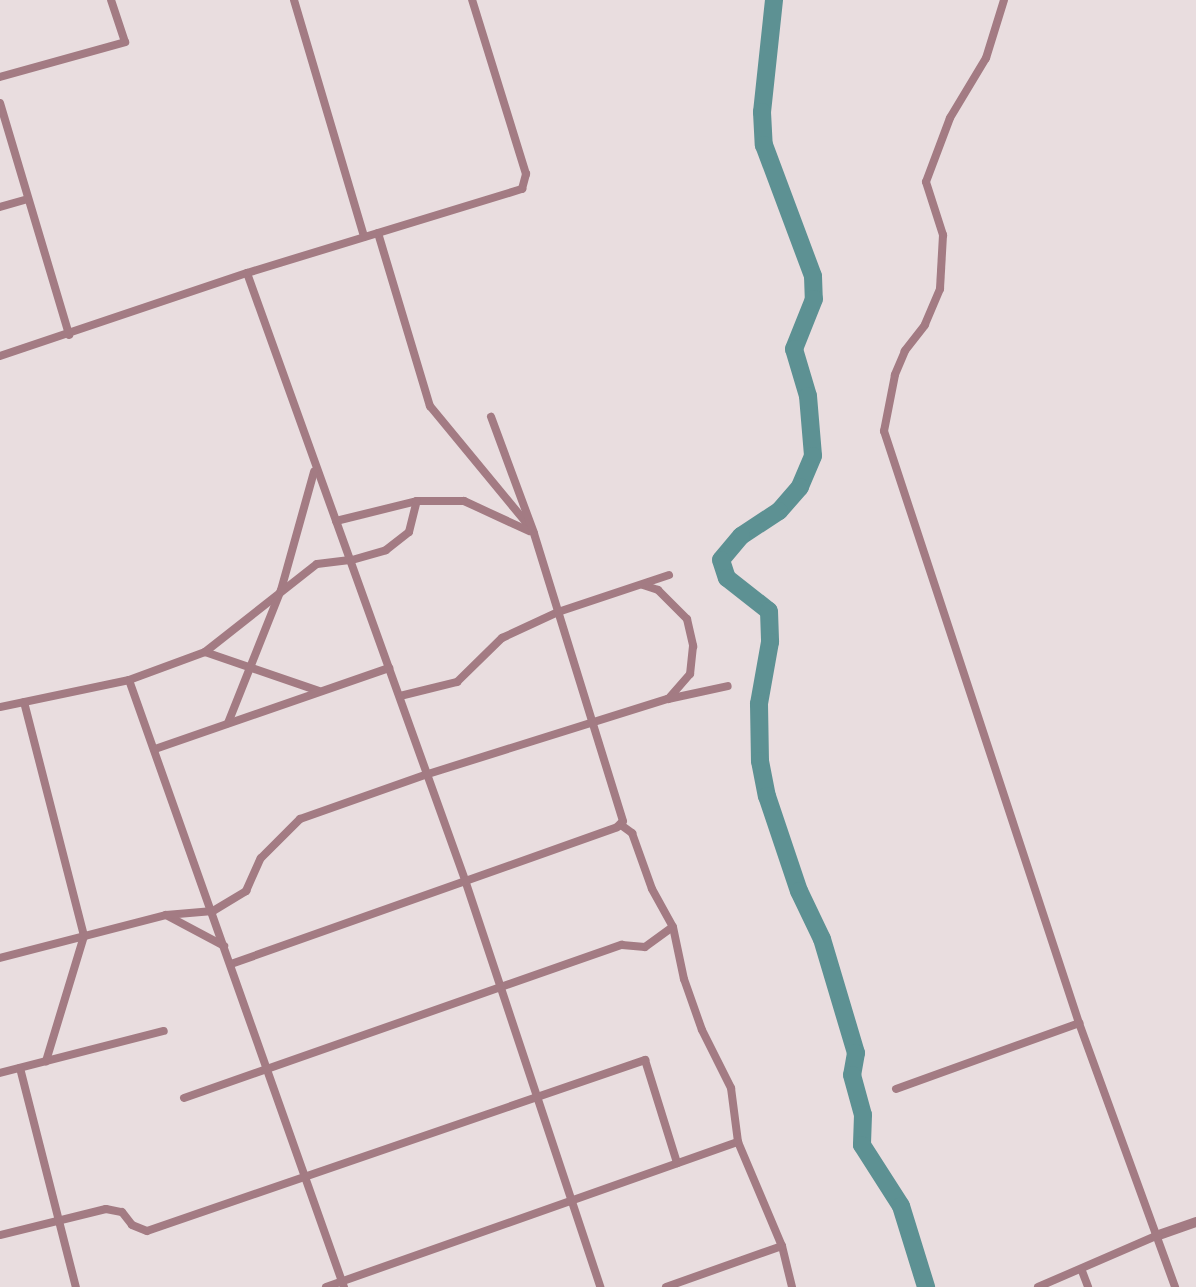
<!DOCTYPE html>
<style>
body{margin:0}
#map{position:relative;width:1196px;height:1287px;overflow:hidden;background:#e9dddf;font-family:"Asap Condensed",sans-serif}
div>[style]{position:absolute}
.river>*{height:18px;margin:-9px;padding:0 9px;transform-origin:9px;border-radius:9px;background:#5d9193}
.minor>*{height:8px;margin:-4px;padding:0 4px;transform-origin:4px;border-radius:4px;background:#a37b83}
.tertiary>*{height:10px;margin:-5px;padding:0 5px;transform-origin:5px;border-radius:5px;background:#a37b83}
span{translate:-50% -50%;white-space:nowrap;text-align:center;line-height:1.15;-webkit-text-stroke:9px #fff;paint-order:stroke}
</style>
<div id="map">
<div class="river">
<i style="left:774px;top:0;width:113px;rotate:96.1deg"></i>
<i style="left:762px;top:112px;width:33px;rotate:87deg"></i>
<i style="left:764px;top:145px;width:140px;rotate:69.5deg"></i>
<i style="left:813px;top:276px;width:23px;rotate:88deg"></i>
<i style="left:814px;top:299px;width:54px;rotate:111.8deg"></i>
<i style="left:794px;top:349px;width:49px;rotate:73.4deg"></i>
<i style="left:808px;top:396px;width:60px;rotate:85.2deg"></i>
<i style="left:813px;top:456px;width:34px;rotate:113deg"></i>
<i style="left:800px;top:487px;width:32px;rotate:131deg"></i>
<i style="left:779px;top:511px;width:45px;rotate:146.7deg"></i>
<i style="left:741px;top:536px;width:31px;rotate:130deg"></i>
<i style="left:721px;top:560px;width:19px;rotate:72deg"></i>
<i style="left:727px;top:578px;width:53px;rotate:38.2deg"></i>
<i style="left:769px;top:611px;width:31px;rotate:88deg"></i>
<i style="left:770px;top:642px;width:63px;rotate:100.1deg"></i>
<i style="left:759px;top:704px;width:57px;rotate:89deg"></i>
<i style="left:760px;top:761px;width:36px;rotate:79deg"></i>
<i style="left:767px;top:796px;width:100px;rotate:71.4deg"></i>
<i style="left:799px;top:891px;width:53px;rotate:64.4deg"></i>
<i style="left:822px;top:939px;width:119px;rotate:73.4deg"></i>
<i style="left:856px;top:1053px;width:22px;rotate:100deg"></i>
<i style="left:852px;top:1075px;width:41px;rotate:74.6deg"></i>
<i style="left:863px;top:1115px;width:30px;rotate:92deg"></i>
<i style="left:862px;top:1145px;width:72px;rotate:57.4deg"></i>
<i style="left:901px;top:1206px;width:85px;rotate:72.8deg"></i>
</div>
<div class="minor">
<i style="left:294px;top:0;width:247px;rotate:73.5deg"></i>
<i style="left:1004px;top:0;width:61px;rotate:107.2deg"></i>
<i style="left:986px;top:58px;width:70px;rotate:121deg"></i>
<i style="left:950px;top:118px;width:68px;rotate:110.6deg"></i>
<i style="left:926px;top:182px;width:56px;rotate:72.2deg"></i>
<i style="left:943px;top:235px;width:54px;rotate:93.2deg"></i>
<i style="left:940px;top:289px;width:39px;rotate:113deg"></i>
<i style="left:925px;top:325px;width:33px;rotate:128deg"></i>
<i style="left:905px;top:351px;width:26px;rotate:113deg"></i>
<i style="left:895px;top:375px;width:57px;rotate:101.1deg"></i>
<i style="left:884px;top:431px;width:623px;rotate:71.77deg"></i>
<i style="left:1079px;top:1023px;width:281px;rotate:70deg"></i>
<i style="left:0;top:77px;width:130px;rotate:-15.6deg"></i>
<i style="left:125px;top:42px;width:44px;rotate:-108.4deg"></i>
<i style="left:0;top:103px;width:242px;rotate:73.4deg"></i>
<i style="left:0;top:207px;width:29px;rotate:-16deg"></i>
<i style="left:378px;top:233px;width:181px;rotate:73.3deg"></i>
<i style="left:430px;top:406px;width:154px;rotate:50.5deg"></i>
<i style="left:247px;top:273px;width:645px;rotate:70.24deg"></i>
<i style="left:465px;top:880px;width:429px;rotate:71.6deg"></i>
<i style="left:0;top:356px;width:261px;rotate:-18.6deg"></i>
<i style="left:247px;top:273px;width:288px;rotate:-17deg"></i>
<i style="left:522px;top:189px;width:16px;rotate:-75deg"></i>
<i style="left:526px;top:174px;width:182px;rotate:-107.2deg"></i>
<i style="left:336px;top:521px;width:83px;rotate:-13.9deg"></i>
<i style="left:417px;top:501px;width:47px"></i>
<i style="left:464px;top:501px;width:72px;rotate:24.8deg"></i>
<i style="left:643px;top:585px;width:16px;rotate:18deg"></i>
<i style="left:658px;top:590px;width:41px;rotate:45deg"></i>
<i style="left:687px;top:619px;width:28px;rotate:77deg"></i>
<i style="left:693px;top:646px;width:28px;rotate:96deg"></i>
<i style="left:690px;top:674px;width:33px;rotate:131deg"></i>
<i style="left:205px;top:652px;width:120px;rotate:18.9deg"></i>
<i style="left:129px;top:680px;width:644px;rotate:70.5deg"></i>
<i style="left:400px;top:696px;width:59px;rotate:-13.8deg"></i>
<i style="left:457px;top:682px;width:63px;rotate:-44.4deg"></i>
<i style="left:502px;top:638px;width:62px;rotate:-24.9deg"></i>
<i style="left:558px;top:612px;width:117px;rotate:-18.4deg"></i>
<i style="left:24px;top:702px;width:242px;rotate:75.6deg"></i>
<i style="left:84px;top:936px;width:131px;rotate:106.9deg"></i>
<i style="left:0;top:707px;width:132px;rotate:-11.8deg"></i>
<i style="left:129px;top:680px;width:81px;rotate:-20.2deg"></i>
<i style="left:205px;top:652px;width:142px;rotate:-38.2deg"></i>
<i style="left:317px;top:564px;width:35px;rotate:-7deg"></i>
<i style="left:352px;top:560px;width:35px;rotate:-16deg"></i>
<i style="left:386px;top:550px;width:29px;rotate:-38deg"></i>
<i style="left:409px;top:532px;width:32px;rotate:-76deg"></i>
<i style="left:228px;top:723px;width:143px;rotate:-68.3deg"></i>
<i style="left:281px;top:590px;width:123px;rotate:-74.4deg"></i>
<i style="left:155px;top:749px;width:248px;rotate:-19.1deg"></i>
<i style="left:621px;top:825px;width:14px;rotate:36deg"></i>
<i style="left:632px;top:833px;width:59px;rotate:70.3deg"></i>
<i style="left:652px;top:889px;width:43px;rotate:61.1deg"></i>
<i style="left:673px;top:927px;width:53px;rotate:78.1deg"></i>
<i style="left:684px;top:979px;width:54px;rotate:70.6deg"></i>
<i style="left:702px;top:1030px;width:65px;rotate:63.4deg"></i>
<i style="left:731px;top:1088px;width:54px;rotate:82.6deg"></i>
<i style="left:166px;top:915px;width:66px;rotate:28.1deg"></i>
<i style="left:0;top:958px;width:171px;rotate:-14.5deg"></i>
<i style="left:166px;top:915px;width:47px;rotate:-4.9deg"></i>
<i style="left:213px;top:911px;width:39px;rotate:-31deg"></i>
<i style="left:246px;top:891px;width:36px;rotate:-66deg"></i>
<i style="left:261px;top:858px;width:55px;rotate:-45deg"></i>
<i style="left:300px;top:819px;width:136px;rotate:-19.4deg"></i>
<i style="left:428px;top:774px;width:251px;rotate:-17.4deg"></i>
<i style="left:668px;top:699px;width:61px;rotate:-12.2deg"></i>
<i style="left:231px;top:964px;width:410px;rotate:-19.5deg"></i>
<i style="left:617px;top:827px;width:8px;rotate:-45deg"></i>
<i style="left:623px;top:821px;width:301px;rotate:-107.2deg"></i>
<i style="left:534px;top:533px;width:124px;rotate:-110.3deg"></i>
<i style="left:20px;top:1068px;width:226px;rotate:75.7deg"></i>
<i style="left:0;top:1073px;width:169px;rotate:-14.4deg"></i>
<i style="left:896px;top:1089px;width:195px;rotate:-19.8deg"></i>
<i style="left:184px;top:1098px;width:464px;rotate:-19.3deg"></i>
<i style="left:622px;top:945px;width:23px;rotate:5deg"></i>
<i style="left:645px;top:947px;width:34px;rotate:-36deg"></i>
<i style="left:0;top:1235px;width:109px;rotate:-13.8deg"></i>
<i style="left:106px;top:1209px;width:16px;rotate:11deg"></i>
<i style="left:122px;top:1212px;width:16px;rotate:52deg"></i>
<i style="left:132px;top:1225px;width:16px;rotate:22deg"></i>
<i style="left:147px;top:1231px;width:527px;rotate:-18.95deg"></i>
<i style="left:645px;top:1060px;width:108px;rotate:72.7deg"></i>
<i style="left:1082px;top:1271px;width:17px;rotate:69deg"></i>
<i style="left:326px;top:1287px;width:437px;rotate:-19.4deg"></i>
<i style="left:738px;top:1142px;width:113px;rotate:67.1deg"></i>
<i style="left:782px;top:1246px;width:42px;rotate:76.3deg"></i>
<i style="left:666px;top:1287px;width:123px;rotate:-19.5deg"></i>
<i style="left:1038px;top:1287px;width:129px;rotate:-23.4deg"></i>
</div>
<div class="tertiary">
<i style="left:1156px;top:1236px;width:42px;rotate:-19.3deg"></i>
</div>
</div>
